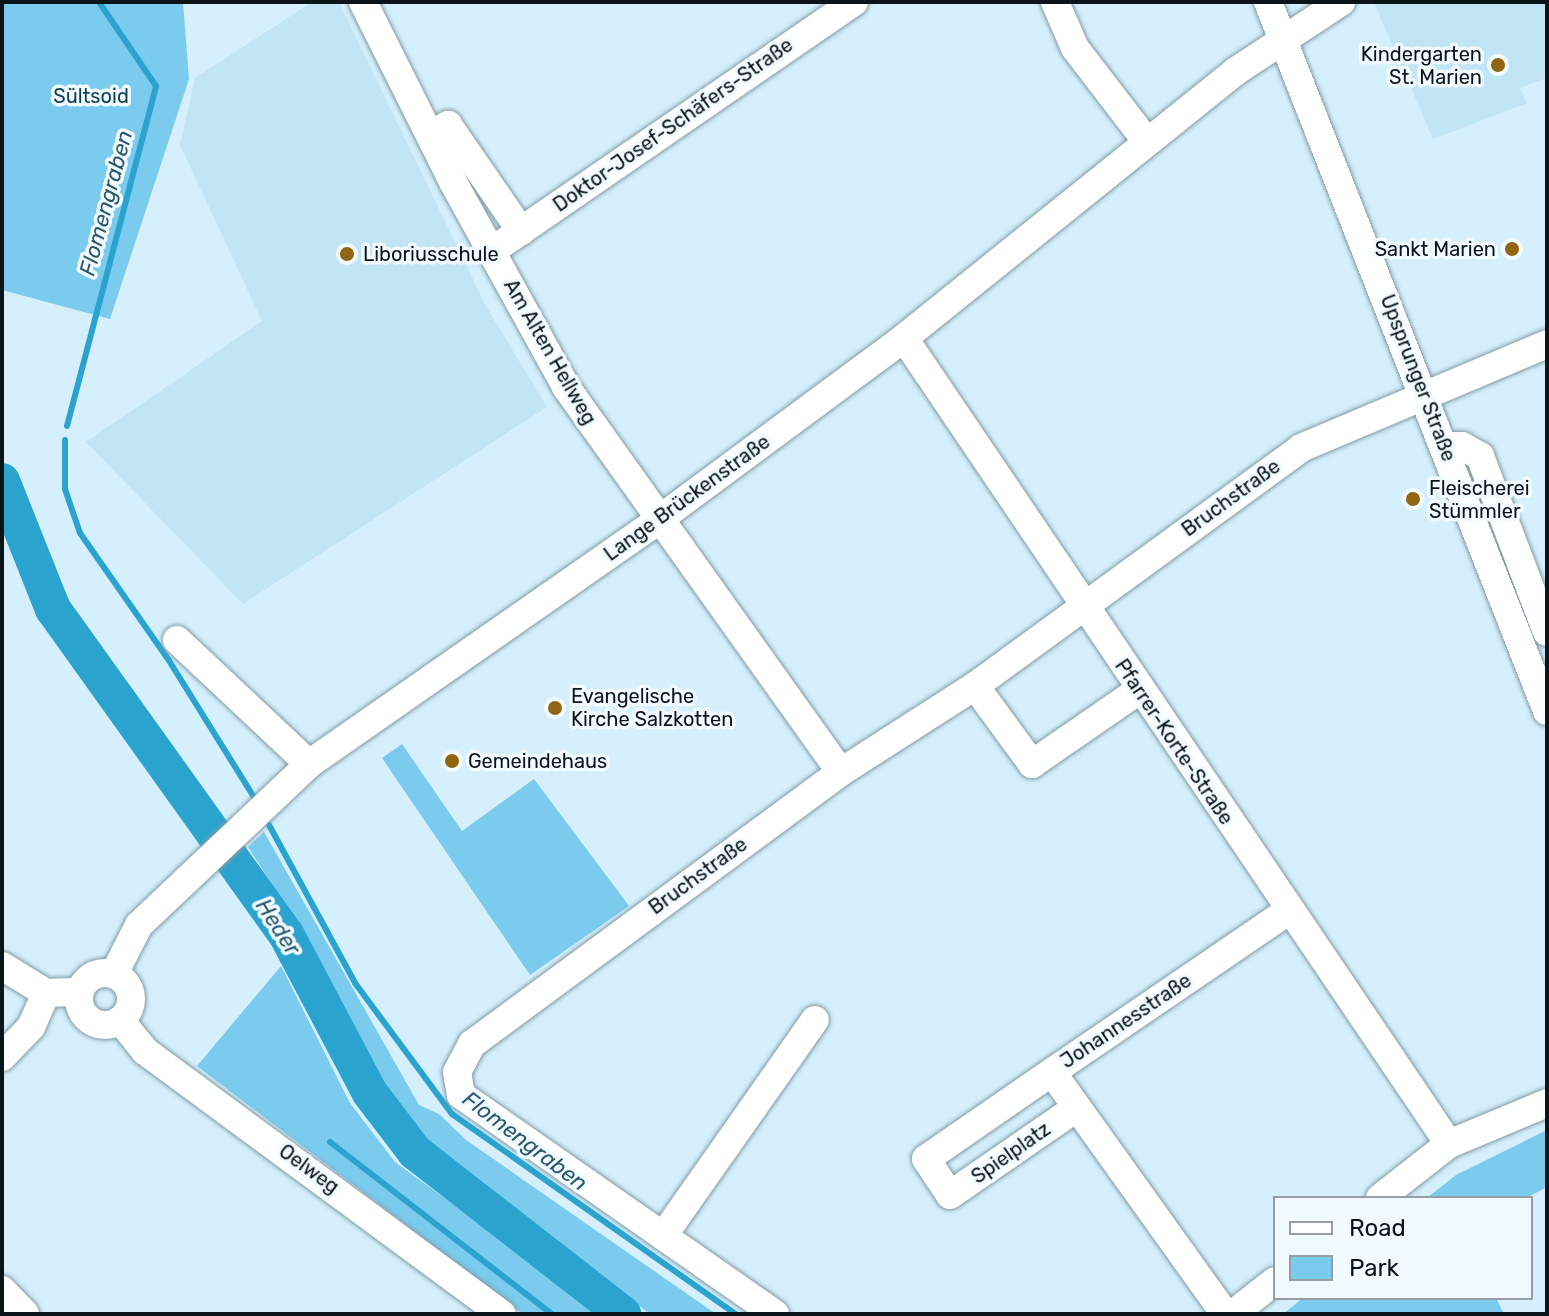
<!DOCTYPE html>
<meta charset="utf-8">
<style>
body{margin:0}
#map{position:relative;width:1549px;height:1316px;overflow:hidden;background:#d5f0fc;font-family:Rubik,sans-serif}
div>[style]{position:absolute}
.built>*{inset:0;background:#c2e5f5}
.green>*{inset:0;background:#7acbed}
.stream>*{height:6px;margin:-3px;padding:0 3px;transform-origin:3px;border-radius:3px;background:#2aa4cf}
.river>*{height:36px;margin:-18px;padding:0 18px;transform-origin:18px;border-radius:18px;background:#2aa4cf}
.roads{filter:drop-shadow(0 0 2px #829ba6) drop-shadow(0 0 2px #829ba6)}
.minor>*{height:28px;margin:-14px;padding:0 14px;transform-origin:14px;border-radius:14px;background:#fff}
.minor>.ring{margin:-14px;padding:0;box-sizing:content-box;background:none;border:28px solid #fff;border-radius:50%}
.dots>*{width:22px;height:22px;translate:-50% -50%;box-sizing:border-box;border:4px solid #f0faff;border-radius:50%}
span{translate:-50% -50%;white-space:nowrap;text-align:center;line-height:1.15;-webkit-text-stroke:7px #f0faff;paint-order:stroke}
.poi-label{font-size:20px;color:#0b1519}
.right{translate:-100% -50%;text-align:right}
.left{translate:0 -50%;text-align:left}
.park-label{font-size:20px;color:#0c3f51}
.street-label{font-size:20px;color:#0b1519}
.water-label{font-size:22px;color:#2a596c;font-style:italic}
.frame{position:absolute;inset:0;border:4px solid #0b1519;pointer-events:none}
.legend{position:absolute;left:1273px;top:1196px;width:260px;height:104px;box-sizing:border-box;background:#f0faff;border:2px solid #949ea3;margin:0;padding:10px 14px;list-style:none;font-size:24px;color:#0b1519}
.legend li{display:flex;align-items:center;gap:16px;height:40px}
.legend b{width:40px;border:2px solid #949ea3}
</style>
<div id="map">
<div class="built">
<i style="clip-path:polygon(312px 2px,339px 2px,486px 306px,547px 407px,243px 604px,86px 442px,262px 321px,180px 145px,195px 78px)"></i>
<i style="clip-path:polygon(1547px 2px,1547px 78px,1520px 88px,1527px 103px,1433px 139px,1374px 3px)"></i>
</div>
<div class="green">
<i style="clip-path:polygon(2px 2px,183px 2px,189px 79px,110px 319px,2px 290px)"></i>
<i style="clip-path:polygon(402px 744px,462px 831px,534px 779px,629px 906px,530px 975px,382px 758px)"></i>
<i style="clip-path:polygon(264px 832px,419px 1105px,439px 1114px,466px 1140px,716px 1314px,650px 1314px,412px 1134px,395px 1110px,299px 926px,248px 847px)"></i>
<i style="clip-path:polygon(281px 966px,350px 1103px,395px 1162px,604px 1314px,523px 1314px,197px 1066px)"></i>
<i style="clip-path:polygon(1547px 1130px,1547px 1187px,1526px 1198px,1427px 1198px,1456px 1175px)"></i>
<i style="clip-path:polygon(1303px 1298px,1496px 1298px,1504px 1314px,1283px 1314px)"></i>
</div>
<div class="stream">
<i style="left:67px;top:426px;width:351px;rotate:-75.3deg"></i>
<i style="left:156px;top:86px;width:102px;rotate:-124.2deg"></i>
<i style="left:65px;top:440px;width:49px;rotate:90deg"></i>
<i style="left:65px;top:489px;width:46px;rotate:71.2deg"></i>
<i style="left:80px;top:533px;width:154px;rotate:55.1deg"></i>
<i style="left:168px;top:659px;width:163px;rotate:58.1deg"></i>
<i style="left:269px;top:825px;width:180px;rotate:61.4deg"></i>
<i style="left:355px;top:983px;width:163px;rotate:53.5deg"></i>
<i style="left:452px;top:1114px;width:347px;rotate:35.2deg"></i>
<i style="left:330px;top:1142px;width:281px;rotate:37.8deg"></i>
</div>
<div class="river">
<i style="left:2px;top:481px;width:138px;rotate:68.3deg"></i>
<i style="left:53px;top:609px;width:400px;rotate:54.4deg"></i>
<i style="left:286px;top:934px;width:180px;rotate:62.2deg"></i>
<i style="left:370px;top:1093px;width:74px;rotate:52.7deg"></i>
<i style="left:415px;top:1152px;width:264px;rotate:37.9deg"></i>
</div>
<div class="roads">
<div class="minor">
<i style="left:363px;top:2px;width:201px;rotate:63.4deg"></i>
<i style="left:453px;top:182px;width:234px;rotate:61.1deg"></i>
<i style="left:566px;top:387px;width:473px;rotate:54.5deg"></i>
<i style="left:1055px;top:2px;width:50px;rotate:66.5deg"></i>
<i style="left:1075px;top:48px;width:118px;rotate:52.5deg"></i>
<i style="left:1268px;top:2px;width:762px;rotate:68.52deg"></i>
<i style="left:430px;top:135px;width:21px;rotate:-29deg"></i>
<i style="left:448px;top:125px;width:129px;rotate:55.4deg"></i>
<i style="left:493px;top:250px;width:438px;rotate:-34.5deg"></i>
<i style="left:904px;top:338px;width:973px;rotate:55.93deg"></i>
<i style="left:1444px;top:446px;width:18px"></i>
<i style="left:1462px;top:446px;width:21px;rotate:29deg"></i>
<i style="left:1480px;top:456px;width:188px;rotate:69.2deg"></i>
<i style="left:177px;top:640px;width:181px;rotate:43.2deg"></i>
<i style="left:975px;top:686px;width:97px;rotate:53.8deg"></i>
<i style="left:1032px;top:764px;width:129px;rotate:-34.6deg"></i>
<i style="left:2px;top:966px;width:52px;rotate:31.5deg"></i>
<i style="left:46px;top:993px;width:33px;rotate:-2deg"></i>
<i class="ring" style="left:79px;top:973px;width:24px;height:24px"></i>
<i style="left:114px;top:974px;width:55px;rotate:-63deg"></i>
<i style="left:139px;top:925px;width:234px;rotate:-43.4deg"></i>
<i style="left:309px;top:764px;width:424px;rotate:-34.9deg"></i>
<i style="left:657px;top:521px;width:307px;rotate:-36.5deg"></i>
<i style="left:904px;top:338px;width:426px;rotate:-38.8deg"></i>
<i style="left:1236px;top:71px;width:126px;rotate:-33.3deg"></i>
<i style="left:120px;top:1020px;width:40px;rotate:51deg"></i>
<i style="left:145px;top:1051px;width:443px;rotate:36.4deg"></i>
<i style="left:2px;top:1057px;width:42px;rotate:-46deg"></i>
<i style="left:31px;top:1027px;width:37px;rotate:-66deg"></i>
<i style="left:1052px;top:1072px;width:153px;rotate:145.4deg"></i>
<i style="left:926px;top:1159px;width:43px;rotate:56.3deg"></i>
<i style="left:950px;top:1195px;width:153px;rotate:-34.6deg"></i>
<i style="left:1380px;top:1198px;width:88px;rotate:-38deg"></i>
<i style="left:1449px;top:1144px;width:106px;rotate:-22.7deg"></i>
<i style="left:663px;top:1236px;width:264px;rotate:-54.9deg"></i>
<i style="left:2px;top:1290px;width:33px;rotate:46deg"></i>
<i style="left:775px;top:1314px;width:383px;rotate:-145.1deg"></i>
<i style="left:461px;top:1095px;width:23px;rotate:-100deg"></i>
<i style="left:457px;top:1072px;width:32px;rotate:-62deg"></i>
<i style="left:472px;top:1044px;width:458px;rotate:-36.4deg"></i>
<i style="left:841px;top:772px;width:159px;rotate:-32.7deg"></i>
<i style="left:975px;top:686px;width:404px;rotate:-36.1deg"></i>
<i style="left:1301px;top:448px;width:267px;rotate:-22.9deg"></i>
<i style="left:1225px;top:1314px;width:297px;rotate:-125.6deg"></i>
<i style="left:1052px;top:1072px;width:286px;rotate:-34.3deg"></i>
<i style="left:1233px;top:1314px;width:53px;rotate:-38.2deg"></i>
</div>
</div>
<div class="dots">
<i style="left:1498px;top:65px;background:#926610"></i>
<i style="left:1512px;top:249px;background:#926610"></i>
<i style="left:347px;top:254px;background:#926610"></i>
<i style="left:1413px;top:499px;background:#926610"></i>
<i style="left:555px;top:708px;background:#926610"></i>
<i style="left:452px;top:761px;background:#926610"></i>
</div>
<div class="poi-label">
<span class="right" style="left:1482px;top:66px">Kindergarten<br>St. Marien</span>
<span class="right" style="left:1496px;top:249px">Sankt Marien</span>
<span class="left" style="left:363px;top:254px">Liboriusschule</span>
<span class="left" style="left:1429px;top:500px">Fleischerei<br>Stümmler</span>
<span class="left" style="left:571px;top:708px">Evangelische<br>Kirche Salzkotten</span>
<span class="left" style="left:468px;top:761px">Gemeindehaus</span>
</div>
<div class="park-label">
<span style="left:91px;top:96px">Sültsoid</span>
</div>
<div class="street-label">
<span style="left:673px;top:125px;rotate:-35deg">Doktor-Josef-Schäfers-Straße</span>
<span style="left:550px;top:352px;rotate:60deg">Am Alten Hellweg</span>
<span style="left:1418px;top:378px;rotate:69deg">Upsprunger Straße</span>
<span style="left:687px;top:498px;rotate:-36deg">Lange Brückenstraße</span>
<span style="left:1231px;top:498px;rotate:-36deg">Bruchstraße</span>
<span style="left:1174px;top:742px;rotate:56deg">Pfarrer-Korte-Straße</span>
<span style="left:698px;top:876px;rotate:-36deg">Bruchstraße</span>
<span style="left:1126px;top:1021px;rotate:-34deg">Johannesstraße</span>
<span style="left:1011px;top:1153px;rotate:-35deg">Spielplatz</span>
<span style="left:309px;top:1169px;rotate:36deg">Oelweg</span>
</div>
<div class="water-label">
<span style="left:106px;top:203px;rotate:-75deg">Flomengraben</span>
<span style="left:278px;top:927px;rotate:57deg">Heder</span>
<span style="left:525px;top:1141px;rotate:37deg">Flomengraben</span>
</div>
<div class="frame"></div>
<ul class="legend">
<li><b style="height:10px;background:#fff"></b>Road</li>
<li><b style="height:22px;background:#7acbed"></b>Park</li>
</ul>
</div>
